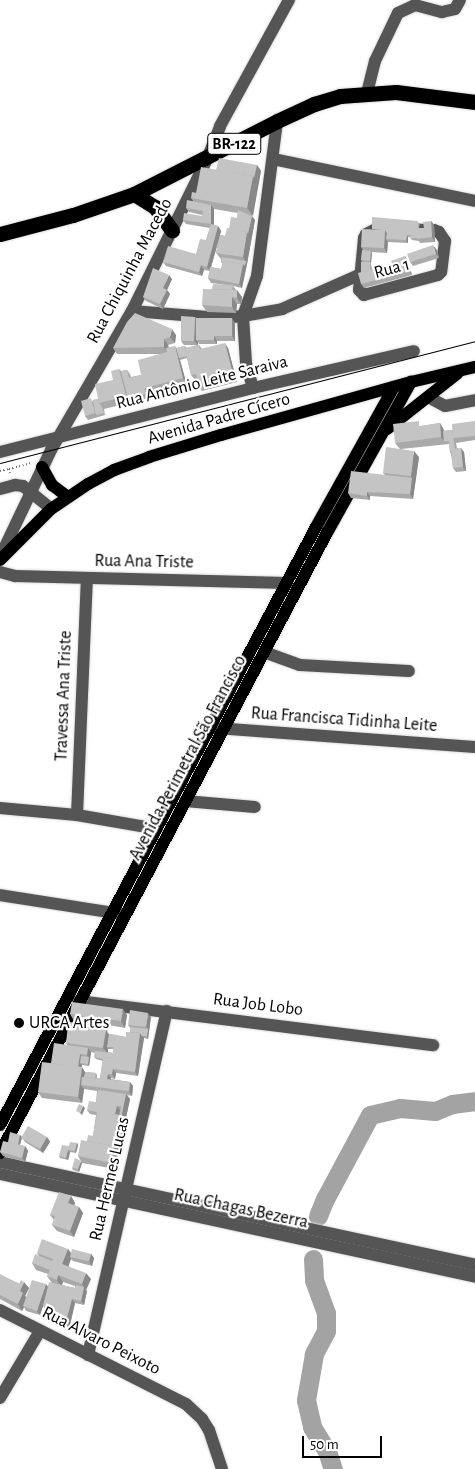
<!DOCTYPE html>
<meta charset="utf-8">
<style>
body{margin:0}
#map{position:relative;width:475px;height:1469px;overflow:hidden;background:#fff;font-family:"Alegreya Sans",sans-serif}
div>[style]{position:absolute}
.river>*{height:19px;margin:-9.5px;padding:0 9.5px;transform-origin:9.5px;border-radius:9.5px;background:#a3a3a3}
.path>*{height:2px;margin-top:-1px;transform-origin:0;background:repeating-linear-gradient(90deg,#777 0 1px,transparent 0 3.5px)}
.roads{filter:drop-shadow(0 0 1px #dbdbdb) drop-shadow(0 0 1px #dbdbdb)}
.minor>*{height:12px;margin:-6px;padding:0 6px;transform-origin:6px;border-radius:6px;background:#555}
.major>*{height:12px;margin:-6px;padding:0 6px;transform-origin:6px;border-radius:6px;background:#000}
.highway>*{height:15px;margin:-7.5px;padding:0 7.5px;transform-origin:7.5px;border-radius:7.5px;background:#000}
.tram>*{height:1px;margin:-0.5px;padding:0 0.5px;transform-origin:0.5px;border-radius:0.5px;background:#000}
.wall>*{inset:0;background:#a9a9a9}
.shaded-wall>*{inset:0;background:#898989}
.building>*{inset:0;background:#c4c4c4}
.dots>*{width:14px;height:14px;translate:-50% -50%;box-sizing:border-box;border:2px solid #fff;border-radius:50%}
span{translate:-50% -50%;white-space:nowrap;text-align:center;line-height:1.15;-webkit-text-stroke:4.5px #fff;paint-order:stroke}
.shield-label span{padding:1px 4px;background:#fff;border:1px solid;border-radius:4px;-webkit-text-stroke-width:0}
.shield-label{font-size:16px;color:#000;font-weight:700}
.street-label{font-size:18px;color:#000}
.poi-label{font-size:18px;color:#000}
.left{translate:0 -50%;text-align:left}
.scale{position:absolute;left:302px;top:1436px;width:80px;height:22px;box-sizing:border-box;border:2px solid #000;border-top:0;padding-left:6px;font-size:15px;line-height:18px;white-space:nowrap;color:#000;-webkit-text-stroke:4px #fff;paint-order:stroke}
</style>
<div id="map">
<div class="river">
<i style="left:318px;top:1216px;width:18px;rotate:-68deg"></i>
<i style="left:325px;top:1199px;width:95px;rotate:-61.8deg"></i>
<i style="left:370px;top:1115px;width:31px;rotate:-13deg"></i>
<i style="left:400px;top:1108px;width:35px;rotate:5deg"></i>
<i style="left:435px;top:1111px;width:18px;rotate:-22deg"></i>
<i style="left:452px;top:1104px;width:23px;rotate:-7deg"></i>
<i style="left:313px;top:1259px;width:21px;rotate:87deg"></i>
<i style="left:314px;top:1280px;width:35px;rotate:70deg"></i>
<i style="left:326px;top:1313px;width:18px;rotate:90deg"></i>
<i style="left:326px;top:1331px;width:26px;rotate:118deg"></i>
<i style="left:314px;top:1354px;width:47px;rotate:99.9deg"></i>
<i style="left:306px;top:1400px;width:28px;rotate:77deg"></i>
<i style="left:312px;top:1427px;width:28px;rotate:58deg"></i>
<i style="left:327px;top:1451px;width:19px;rotate:72deg"></i>
</div>
<div class="path">
<i style="left:9px;top:469px;width:23px;rotate:-15deg"></i>
<i style="left:0;top:471px;width:9px;rotate:-13deg"></i>
<i style="left:9px;top:469px;width:6px;rotate:81deg"></i>
</div>
<div class="roads">
<div class="minor">
<i style="left:367px;top:93px;width:33px;rotate:-76deg"></i>
<i style="left:375px;top:61px;width:53px;rotate:-64.4deg"></i>
<i style="left:398px;top:13px;width:19px;rotate:-25deg"></i>
<i style="left:415px;top:5px;width:28px;rotate:15deg"></i>
<i style="left:442px;top:12px;width:13px;rotate:-13deg"></i>
<i style="left:455px;top:9px;width:10px;rotate:-61deg"></i>
<i style="left:273px;top:159px;width:206px;rotate:11.7deg"></i>
<i style="left:376px;top:229px;width:58px;rotate:1deg"></i>
<i style="left:434px;top:230px;width:5px;rotate:22deg"></i>
<i style="left:439px;top:232px;width:11px;rotate:56deg"></i>
<i style="left:445px;top:241px;width:31px;rotate:97deg"></i>
<i style="left:441px;top:272px;width:4px;rotate:135deg"></i>
<i style="left:438px;top:275px;width:77px;rotate:164.9deg"></i>
<i style="left:364px;top:295px;width:7px;rotate:-135deg"></i>
<i style="left:359px;top:290px;width:52px;rotate:-84.5deg"></i>
<i style="left:364px;top:238px;width:4px;rotate:-63deg"></i>
<i style="left:366px;top:234px;width:11px;rotate:-27deg"></i>
<i style="left:132px;top:311px;width:89px;rotate:4.5deg"></i>
<i style="left:221px;top:318px;width:22px;rotate:-5deg"></i>
<i style="left:243px;top:316px;width:40px;rotate:-10deg"></i>
<i style="left:282px;top:309px;width:84px;rotate:-23.8deg"></i>
<i style="left:253px;top:388px;width:26px;rotate:-106deg"></i>
<i style="left:246px;top:363px;width:47px;rotate:-93.7deg"></i>
<i style="left:243px;top:316px;width:42px;rotate:-70.7deg"></i>
<i style="left:257px;top:276px;width:156px;rotate:-82.6deg"></i>
<i style="left:428px;top:397px;width:19px;rotate:28deg"></i>
<i style="left:445px;top:406px;width:31px;rotate:-11deg"></i>
<i style="left:0;top:452px;width:261px;rotate:-14.2deg"></i>
<i style="left:253px;top:388px;width:165px;rotate:-12.9deg"></i>
<i style="left:0;top:489px;width:16px;rotate:-15deg"></i>
<i style="left:15px;top:485px;width:8px;rotate:7deg"></i>
<i style="left:23px;top:486px;width:36px;rotate:39deg"></i>
<i style="left:0;top:557px;width:119px;rotate:-64.5deg"></i>
<i style="left:51px;top:450px;width:161px;rotate:-59.8deg"></i>
<i style="left:132px;top:311px;width:169px;rotate:-63.7deg"></i>
<i style="left:207px;top:159px;width:35px;rotate:-68deg"></i>
<i style="left:220px;top:126px;width:144px;rotate:-61.3deg"></i>
<i style="left:0;top:572px;width:16px;rotate:15deg"></i>
<i style="left:15px;top:576px;width:272px;rotate:1.5deg"></i>
<i style="left:264px;top:652px;width:38px;rotate:20deg"></i>
<i style="left:300px;top:665px;width:109px;rotate:3.2deg"></i>
<i style="left:215px;top:728px;width:261px;rotate:4.2deg"></i>
<i style="left:185px;top:801px;width:70px;rotate:4.9deg"></i>
<i style="left:0;top:808px;width:77px;rotate:5.2deg"></i>
<i style="left:77px;top:815px;width:81px;rotate:9.9deg"></i>
<i style="left:77px;top:815px;width:237px;rotate:-87.6deg"></i>
<i style="left:0;top:895px;width:122px;rotate:8.9deg"></i>
<i style="left:78px;top:1001px;width:358px;rotate:7.1deg"></i>
<i style="left:0;top:1162px;width:486px;rotate:12.2deg"></i>
<i style="left:0;top:1174px;width:486px;rotate:12.2deg"></i>
<i style="left:0;top:1310px;width:208px;rotate:26.8deg"></i>
<i style="left:186px;top:1404px;width:22px;rotate:43deg"></i>
<i style="left:202px;top:1419px;width:13px;rotate:58deg"></i>
<i style="left:209px;top:1430px;width:41px;rotate:71.6deg"></i>
<i style="left:88px;top:1355px;width:353px;rotate:-77.1deg"></i>
<i style="left:0;top:1398px;width:78px;rotate:-59.2deg"></i>
</div>
<div class="major">
<i style="left:387px;top:429px;width:90px;rotate:-38.3deg"></i>
<i style="left:42px;top:467px;width:21px;rotate:61deg"></i>
<i style="left:52px;top:485px;width:20px;rotate:37deg"></i>
<i style="left:0;top:560px;width:72px;rotate:-45deg"></i>
<i style="left:51px;top:509px;width:45px;rotate:-34deg"></i>
<i style="left:88px;top:484px;width:30px;rotate:-28deg"></i>
<i style="left:114px;top:470px;width:37px;rotate:-20deg"></i>
<i style="left:149px;top:457px;width:75px;rotate:-17deg"></i>
<i style="left:221px;top:435px;width:197px;rotate:-15.6deg"></i>
<i style="left:411px;top:382px;width:66px;rotate:-13.2deg"></i>
<i style="left:0;top:1125px;width:676px;rotate:-62.15deg"></i>
<i style="left:316px;top:527px;width:160px;rotate:-60.9deg"></i>
<i style="left:0;top:1153px;width:703px;rotate:-62.2deg"></i>
<i style="left:328px;top:531px;width:171px;rotate:-60.9deg"></i>
</div>
<div class="highway">
<i style="left:134px;top:194px;width:25px;rotate:32deg"></i>
<i style="left:155px;top:207px;width:29px;rotate:54deg"></i>
<i style="left:0;top:234px;width:75px;rotate:-14.6deg"></i>
<i style="left:73px;top:215px;width:65px;rotate:-19deg"></i>
<i style="left:134px;top:194px;width:161px;rotate:-27deg"></i>
<i style="left:277px;top:121px;width:41px;rotate:-24.7deg"></i>
<i style="left:314px;top:104px;width:27px;rotate:-17deg"></i>
<i style="left:340px;top:96px;width:56px;rotate:-4.1deg"></i>
<i style="left:396px;top:92px;width:80px;rotate:7.2deg"></i>
</div>
</div>
<div class="tram">
<i style="left:0;top:463px;width:490px;rotate:-14.4deg"></i>
</div>
<div class="wall">
<i style="clip-path:polygon(evenodd,257px 165px,261px 171px,252px 216px,255px 220px,247px 264px,242px 288px,233px 286px,242px 297px,241px 304px,237px 304px,236px 313px,207px 312px,202px 305px,212px 289px,226px 285px,211px 283px,208px 278px,210px 271px,204px 270px,202px 276px,166px 266px,163px 262px,196px 254px,206px 240px,210px 228px,186px 224px,183px 220px,202px 216px,202px 215px,189px 212px,186px 208px,194px 202px,191px 198px,216px 170px,257px 165px,214px 209px,238px 213px,237px 218px,229px 229px,225px 236px,220px 235px,221px 231px,218px 226px,214px 225px,214px 209px,257px 165px,219px 239px,216px 253px,221px 259px,221px 262px,223px 264px,221px 269px,211px 267px,219px 239px)"></i>
<i style="clip-path:polygon(431px 221px,434px 225px,435px 242px,420px 243px,419px 241px,412px 240px,410px 237px,408px 237px,408px 243px,388px 242px,387px 253px,371px 252px,372px 253px,371px 263px,372px 270px,392px 264px,405px 256px,408px 261px,412px 275px,364px 288px,361px 284px,361px 273px,362px 262px,361px 260px,363px 250px,361px 247px,372px 230px,420px 223px,419px 228px,424px 228px)"></i>
<i style="clip-path:polygon(437px 250px,439px 258px,413px 266px,410px 262px)"></i>
<i style="clip-path:polygon(172px 279px,167px 290px,170px 294px,163px 309px,146px 301px,143px 297px)"></i>
<i style="clip-path:polygon(195px 317px,196px 318px,235px 323px,235px 341px,217px 341px,217px 344px,199px 344px,198px 342px,198px 345px,199px 345px,202px 349px,228px 348px,237px 382px,202px 391px,199px 387px,197px 379px,195px 380px,191px 375px,187px 358px,180px 360px,186px 382px,148px 392px,149px 398px,104px 409px,105px 415px,88px 420px,85px 416px,93px 400px,98px 399px,113px 380px,119px 369px,121px 371px,127px 370px,130px 374px,131px 377px,141px 375px,162px 354px,117px 354px,113px 348px,176px 335px,175px 343px,168px 345px,169px 347px,176px 348px,185px 346px,187px 348px,197px 345px,184px 345px,181px 341px)"></i>
<i style="clip-path:polygon(475px 421px,475px 440px,456px 443px,457px 448px,464px 452px,466px 471px,456px 472px,453px 468px,451px 454px,450px 452px,449px 444px,401px 449px,419px 457px,413px 499px,370px 496px,370px 500px,351px 498px,348px 493px,385px 475px,383px 473px,400px 449px,395px 443px,422px 426px,440px 423px,444px 431px,452px 430px)"></i>
<i style="clip-path:polygon(evenodd,70px 1014px,127px 1015px,125px 1028px,108px 1025px,107px 1032px,109px 1034px,126px 1037px,130px 1032px,131px 1029px,128px 1025px,151px 1017px,148px 1039px,144px 1038px,138px 1076px,116px 1073px,115px 1079px,111px 1078px,111px 1079px,130px 1082px,133px 1086px,132px 1096px,127px 1095px,130px 1099px,115px 1169px,82px 1163px,78px 1156px,87px 1141px,93px 1136px,96px 1115px,90px 1114px,87px 1110px,96px 1102px,97px 1091px,84px 1089px,82px 1103px,42px 1098px,38px 1092px,51px 1063px,67px 1045px,66px 1043px,70px 1025px,75px 1023px,75px 1021px,74px 1021px,70px 1014px,108px 1049px,113px 1049px,113px 1053px,108px 1052px,108px 1049px,70px 1014px,91px 1052px,95px 1053px,94px 1057px,96px 1059px,103px 1061px,100px 1078px,97px 1078px,97px 1075px,96px 1073px,85px 1072px,81px 1067px,82px 1065px,89px 1066px,91px 1052px)"></i>
<i style="clip-path:polygon(20px 1135px,22px 1137px,47px 1137px,50px 1142px,43px 1153px,25px 1142px,22px 1138px,20px 1145px,25px 1146px,28px 1151px,25px 1162px,3px 1156px,0 1152px,8px 1142px)"></i>
<i style="clip-path:polygon(77px 1143px,78px 1145px,76px 1153px,70px 1152px,68px 1160px,60px 1158px,59px 1156px,69px 1146px)"></i>
<i style="clip-path:polygon(82px 1163px,79px 1172px,73px 1170px,72px 1168px)"></i>
<i style="clip-path:polygon(71px 1196px,75px 1203px,74px 1205px,79px 1207px,83px 1213px,74px 1237px,57px 1231px,52px 1225px,54px 1220px,50px 1215px)"></i>
<i style="clip-path:polygon(evenodd,68px 1249px,71px 1253px,91px 1254px,94px 1258px,92px 1266px,73px 1261px,71px 1259px,68px 1266px,91px 1279px,86px 1290px,87px 1291px,84px 1305px,75px 1303px,69px 1329px,61px 1327px,58px 1323px,59px 1317px,55px 1316px,52px 1312px,46px 1310px,43px 1306px,40px 1315px,26px 1311px,24px 1307px,22px 1311px,0 1299px,0 1275px,29px 1288px,25px 1296px,26px 1297px,48px 1287px,52px 1283px,47px 1276px,48px 1274px,36px 1270px,32px 1263px,39px 1256px,37px 1253px,68px 1249px,63px 1282px,75px 1286px,75px 1288px,62px 1285px,63px 1282px)"></i>
</div>
<div class="shaded-wall">
<i style="clip-path:polygon(257px 165px,261px 171px,253px 216px,247px 208px,253px 176px)"></i>
<i style="clip-path:polygon(211px 205px,214px 209px,214px 229px,211px 224px)"></i>
<i style="clip-path:polygon(252px 216px,255px 220px,247px 264px,243px 257px,247px 232px)"></i>
<i style="clip-path:polygon(431px 221px,434px 225px,435px 242px,432px 237px)"></i>
<i style="clip-path:polygon(218px 226px,221px 231px,210px 271px,207px 267px)"></i>
<i style="clip-path:polygon(385px 230px,388px 235px,386px 239px,388px 242px,387px 253px,384px 248px)"></i>
<i style="clip-path:polygon(407px 235px,408px 237px,408px 243px,406px 240px)"></i>
<i style="clip-path:polygon(433px 245px,437px 250px,439px 258px,436px 254px)"></i>
<i style="clip-path:polygon(371px 251px,372px 253px,371px 263px,370px 261px)"></i>
<i style="clip-path:polygon(405px 256px,408px 261px,412px 275px,409px 271px)"></i>
<i style="clip-path:polygon(246px 261px,247px 264px,242px 288px,239px 284px,243px 264px)"></i>
<i style="clip-path:polygon(201px 265px,204px 270px,202px 276px,199px 272px)"></i>
<i style="clip-path:polygon(169px 275px,172px 279px,167px 290px,170px 294px,163px 309px,160px 304px,163px 288px)"></i>
<i style="clip-path:polygon(237px 290px,242px 297px,241px 304px,237px 298px)"></i>
<i style="clip-path:polygon(232px 297px,237px 304px,236px 313px,232px 307px)"></i>
<i style="clip-path:polygon(195px 317px,198px 321px,196px 340px,198px 342px,198px 345px,194px 341px)"></i>
<i style="clip-path:polygon(232px 318px,235px 323px,235px 341px,232px 336px)"></i>
<i style="clip-path:polygon(172px 329px,176px 335px,175px 343px,170px 337px)"></i>
<i style="clip-path:polygon(214px 336px,217px 341px,217px 344px,214px 340px)"></i>
<i style="clip-path:polygon(164px 339px,168px 345px,169px 354px,164px 347px)"></i>
<i style="clip-path:polygon(225px 343px,228px 348px,237px 382px,234px 378px)"></i>
<i style="clip-path:polygon(175px 346px,178px 350px,179px 358px,180px 360px,186px 382px,183px 378px)"></i>
<i style="clip-path:polygon(145px 388px,148px 392px,149px 398px,146px 394px)"></i>
<i style="clip-path:polygon(440px 423px,444px 430px,446px 442px,444px 442px,446px 444px,441px 437px)"></i>
<i style="clip-path:polygon(461px 448px,464px 452px,466px 471px,463px 467px)"></i>
<i style="clip-path:polygon(414px 451px,419px 457px,413px 499px,410px 494px,412px 478px,411px 476px)"></i>
<i style="clip-path:polygon(367px 492px,370px 496px,370px 500px,367px 496px)"></i>
<i style="clip-path:polygon(123px 1009px,127px 1015px,125px 1028px,121px 1021px)"></i>
<i style="clip-path:polygon(148px 1013px,151px 1017px,148px 1039px,147px 1036px,148px 1029px,146px 1027px)"></i>
<i style="clip-path:polygon(105px 1021px,108px 1025px,107px 1032px,110px 1036px,107px 1047px,108px 1049px,108px 1054px,103px 1048px,103px 1032px)"></i>
<i style="clip-path:polygon(140px 1033px,144px 1038px,138px 1076px,135px 1072px)"></i>
<i style="clip-path:polygon(88px 1048px,91px 1052px,90px 1060px,87px 1055px)"></i>
<i style="clip-path:polygon(80px 1054px,83px 1058px,80px 1063px,82px 1065px,81px 1073px,78px 1069px)"></i>
<i style="clip-path:polygon(89px 1057px,90px 1060px,89px 1066px,88px 1064px)"></i>
<i style="clip-path:polygon(82px 1067px,86px 1074px,81px 1085px,84px 1089px,82px 1103px,78px 1097px)"></i>
<i style="clip-path:polygon(113px 1069px,116px 1073px,115px 1079px,112px 1074px)"></i>
<i style="clip-path:polygon(108px 1074px,111px 1078px,110px 1083px,107px 1079px)"></i>
<i style="clip-path:polygon(130px 1082px,133px 1086px,132px 1096px,129px 1091px)"></i>
<i style="clip-path:polygon(126px 1094px,130px 1099px,115px 1169px,111px 1163px)"></i>
<i style="clip-path:polygon(83px 1106px,85px 1108px,82px 1115px,80px 1113px)"></i>
<i style="clip-path:polygon(117px 1106px,120px 1110px,118px 1119px,115px 1114px)"></i>
<i style="clip-path:polygon(20px 1135px,22px 1137px,19px 1148px,17px 1146px)"></i>
<i style="clip-path:polygon(47px 1137px,50px 1142px,43px 1153px,40px 1149px)"></i>
<i style="clip-path:polygon(77px 1143px,78px 1145px,76px 1153px,75px 1151px)"></i>
<i style="clip-path:polygon(25px 1146px,28px 1151px,25px 1162px,22px 1158px)"></i>
<i style="clip-path:polygon(68px 1150px,70px 1152px,68px 1160px,66px 1158px)"></i>
<i style="clip-path:polygon(81px 1161px,82px 1163px,79px 1172px,78px 1169px)"></i>
<i style="clip-path:polygon(71px 1196px,75px 1203px,73px 1209px,68px 1203px)"></i>
<i style="clip-path:polygon(79px 1207px,83px 1213px,74px 1237px,70px 1231px)"></i>
<i style="clip-path:polygon(68px 1249px,72px 1255px,70px 1257px,71px 1259px,67px 1270px,62px 1264px)"></i>
<i style="clip-path:polygon(91px 1254px,94px 1258px,92px 1266px,89px 1261px)"></i>
<i style="clip-path:polygon(86px 1273px,91px 1279px,86px 1290px,87px 1291px,84px 1305px,81px 1301px,84px 1288px,82px 1284px)"></i>
<i style="clip-path:polygon(58px 1275px,63px 1282px,61px 1286px,57px 1280px)"></i>
<i style="clip-path:polygon(24px 1282px,29px 1288px,25px 1296px,28px 1299px,22px 1311px,18px 1304px,20px 1291px)"></i>
<i style="clip-path:polygon(46px 1284px,49px 1288px,40px 1315px,37px 1311px)"></i>
<i style="clip-path:polygon(72px 1299px,75px 1303px,69px 1329px,65px 1325px)"></i>
</div>
<div class="building">
<i style="clip-path:polygon(219px 158px,257px 165px,254px 178px,253px 176px,216px 170px)"></i>
<i style="clip-path:polygon(201px 167px,253px 176px,247px 208px,191px 198px,192px 192px,196px 193px)"></i>
<i style="clip-path:polygon(187px 200px,211px 205px,211px 224px,183px 220px,184px 213px,202px 216px,203px 211px,186px 208px)"></i>
<i style="clip-path:polygon(238px 210px,252px 216px,248px 234px,247px 232px,229px 229px,231px 217px,237px 218px)"></i>
<i style="clip-path:polygon(372px 217px,418px 221px,418px 228px,417px 228px,417px 238px,410px 238px,411px 235px,407px 235px,406px 240px,386px 239px,387px 233px,385px 230px,372px 229px)"></i>
<i style="clip-path:polygon(431px 221px,432px 237px,417px 239px,417px 228px,424px 228px,423px 222px)"></i>
<i style="clip-path:polygon(211px 224px,218px 226px,207px 267px,201px 265px,199px 272px,163px 262px,168px 246px,196px 254px,200px 239px,206px 240px)"></i>
<i style="clip-path:polygon(227px 228px,247px 232px,243px 257px,216px 253px,220px 235px,225px 236px)"></i>
<i style="clip-path:polygon(362px 229px,385px 230px,384px 248px,361px 247px)"></i>
<i style="clip-path:polygon(433px 245px,436px 254px,410px 262px,407px 254px)"></i>
<i style="clip-path:polygon(362px 250px,371px 251px,370px 261px,361px 260px)"></i>
<i style="clip-path:polygon(405px 256px,409px 271px,361px 284px,358px 273px,392px 264px,391px 261px)"></i>
<i style="clip-path:polygon(222px 257px,246px 261px,245px 266px,243px 264px,223px 261px,223px 262px,221px 262px)"></i>
<i style="clip-path:polygon(223px 261px,243px 264px,239px 284px,208px 278px,210px 267px,221px 269px)"></i>
<i style="clip-path:polygon(361px 262px,370px 262px,370px 270px,361px 272px)"></i>
<i style="clip-path:polygon(153px 268px,169px 275px,163px 288px,167px 290px,160px 304px,143px 297px)"></i>
<i style="clip-path:polygon(213px 284px,233px 285px,232px 290px,212px 289px)"></i>
<i style="clip-path:polygon(203px 289px,237px 290px,237px 298px,232px 297px,232px 307px,202px 305px)"></i>
<i style="clip-path:polygon(135px 313px,172px 329px,170px 337px,164px 339px,164px 347px,113px 348px,127px 322px)"></i>
<i style="clip-path:polygon(181px 316px,195px 317px,194px 341px,181px 341px)"></i>
<i style="clip-path:polygon(196px 318px,232px 318px,232px 336px,214px 336px,214px 340px,196px 340px)"></i>
<i style="clip-path:polygon(225px 343px,234px 378px,199px 387px,196px 374px,191px 375px,185px 348px,199px 345px,200px 349px)"></i>
<i style="clip-path:polygon(175px 346px,183px 378px,145px 388px,146px 394px,128px 398px,121px 371px,127px 370px,129px 378px,141px 375px,138px 360px,167px 352px,166px 348px)"></i>
<i style="clip-path:polygon(185px 346px,186px 348px,185px 348px,187px 356px,179px 358px,176px 348px)"></i>
<i style="clip-path:polygon(119px 369px,126px 396px,99px 403px,95px 384px,113px 380px,111px 371px)"></i>
<i style="clip-path:polygon(91px 398px,95px 413px,85px 416px,81px 401px)"></i>
<i style="clip-path:polygon(98px 399px,99px 403px,102px 407px,104px 413px,96px 415px,93px 400px)"></i>
<i style="clip-path:polygon(419px 421px,419px 426px,440px 423px,441px 437px,395px 443px,393px 424px)"></i>
<i style="clip-path:polygon(475px 421px,475px 436px,453px 438px,452px 424px)"></i>
<i style="clip-path:polygon(452px 430px,455px 449px,451px 449px,451px 451px,450px 452px,449px 441px,444px 442px,443px 431px)"></i>
<i style="clip-path:polygon(386px 447px,414px 451px,411px 476px,383px 473px)"></i>
<i style="clip-path:polygon(461px 448px,463px 467px,453px 468px,451px 449px)"></i>
<i style="clip-path:polygon(351px 471px,412px 478px,410px 494px,367px 492px,367px 496px,348px 493px)"></i>
<i style="clip-path:polygon(72px 1002px,123px 1009px,121px 1021px,70px 1014px)"></i>
<i style="clip-path:polygon(130px 1010px,148px 1013px,146px 1027px,128px 1025px)"></i>
<i style="clip-path:polygon(76px 1019px,105px 1021px,104px 1030px,70px 1025px,70px 1022px,75px 1023px)"></i>
<i style="clip-path:polygon(68px 1025px,106px 1030px,103px 1048px,66px 1043px)"></i>
<i style="clip-path:polygon(131px 1027px,148px 1029px,147px 1036px,142px 1036px,140px 1033px,130px 1032px)"></i>
<i style="clip-path:polygon(126px 1032px,140px 1033px,135px 1072px,113px 1069px,112px 1074px,108px 1074px,107px 1079px,130px 1082px,129px 1091px,81px 1085px,82px 1077px,100px 1078px,103px 1057px,112px 1058px,115px 1035px,126px 1037px)"></i>
<i style="clip-path:polygon(109px 1034px,117px 1035px,115px 1035px,114px 1047px,107px 1047px)"></i>
<i style="clip-path:polygon(54px 1043px,88px 1048px,87px 1055px,80px 1054px,78px 1067px,51px 1063px)"></i>
<i style="clip-path:polygon(95px 1051px,113px 1053px,112px 1058px,103px 1057px,103px 1059px,94px 1057px)"></i>
<i style="clip-path:polygon(81px 1056px,89px 1057px,88px 1064px,80px 1063px)"></i>
<i style="clip-path:polygon(42px 1062px,82px 1067px,78px 1097px,38px 1092px)"></i>
<i style="clip-path:polygon(85px 1072px,96px 1073px,95px 1078px,84px 1077px)"></i>
<i style="clip-path:polygon(evenodd,98px 1090px,126px 1094px,115px 1148px,114px 1146px,87px 1141px,88px 1135px,93px 1136px,97px 1112px,87px 1110px,89px 1101px,96px 1102px,98px 1090px,117px 1106px,121px 1106px,120px 1115px,115px 1114px,117px 1106px)"></i>
<i style="clip-path:polygon(79px 1104px,83px 1106px,80px 1113px,76px 1111px)"></i>
<i style="clip-path:polygon(28px 1126px,47px 1137px,40px 1149px,21px 1138px)"></i>
<i style="clip-path:polygon(10px 1132px,20px 1135px,18px 1145px,8px 1142px)"></i>
<i style="clip-path:polygon(81px 1140px,114px 1146px,111px 1163px,78px 1156px)"></i>
<i style="clip-path:polygon(3px 1141px,25px 1146px,22px 1158px,0 1152px)"></i>
<i style="clip-path:polygon(70px 1142px,77px 1143px,75px 1151px,68px 1150px,66px 1158px,59px 1156px,62px 1145px,69px 1146px)"></i>
<i style="clip-path:polygon(75px 1158px,81px 1161px,78px 1169px,72px 1168px)"></i>
<i style="clip-path:polygon(59px 1192px,71px 1196px,68px 1203px,79px 1207px,70px 1231px,52px 1225px,55px 1216px,50px 1215px)"></i>
<i style="clip-path:polygon(42px 1239px,68px 1249px,62px 1264px,86px 1273px,82px 1284px,58px 1275px,57px 1280px,47px 1276px,50px 1270px,32px 1263px,35px 1254px,52px 1261px,53px 1259px,37px 1253px)"></i>
<i style="clip-path:polygon(72px 1249px,91px 1254px,89px 1261px,70px 1257px)"></i>
<i style="clip-path:polygon(0 1274px,19px 1284px,21px 1280px,24px 1282px,20px 1291px,23px 1293px,18px 1304px,0 1295px)"></i>
<i style="clip-path:polygon(32px 1280px,46px 1284px,37px 1311px,23px 1306px)"></i>
<i style="clip-path:polygon(49px 1282px,75px 1288px,76px 1285px,84px 1287px,81px 1301px,72px 1299px,65px 1325px,58px 1323px,60px 1314px,52px 1312px,52px 1308px,43px 1306px)"></i>
</div>
<div class="dots">
<i style="left:19px;top:1023px;background:#000"></i>
</div>
<div class="shield-label">
<span style="left:234px;top:144px">BR-122</span>
</div>
<div class="street-label">
<span style="left:392px;top:269px;rotate:-15deg">Rua 1</span>
<span style="left:130px;top:271px;rotate:-62deg">Rua Chiquinha Macedo</span>
<span style="left:202px;top:383px;rotate:-14deg">Rua Antônio Leite Saraiva</span>
<span style="left:219px;top:419px;rotate:-16deg">Avenida Padre Cícero</span>
<span style="left:144px;top:562px;rotate:1deg">Rua Ana Triste</span>
<span style="left:64px;top:696px;rotate:-88deg">Travessa Ana Triste</span>
<span style="left:344px;top:720px;rotate:4deg">Rua Francisca Tidinha Leite</span>
<span style="left:188px;top:758px;rotate:-62deg">Avenida Perimetral São Francisco</span>
<span style="left:258px;top:1005px;rotate:7deg">Rua Job Lobo</span>
<span style="left:110px;top:1179px;rotate:-77deg">Rua Hermes Lucas</span>
<span style="left:241px;top:1209px;rotate:12deg">Rua Chagas Bezerra</span>
<span style="left:101px;top:1341px;rotate:27deg">Rua Alvaro Peixoto</span>
</div>
<div class="poi-label">
<span class="left" style="left:29px;top:1023px">URCA Artes</span>
</div>
<div class="scale">50 m</div>
</div>
